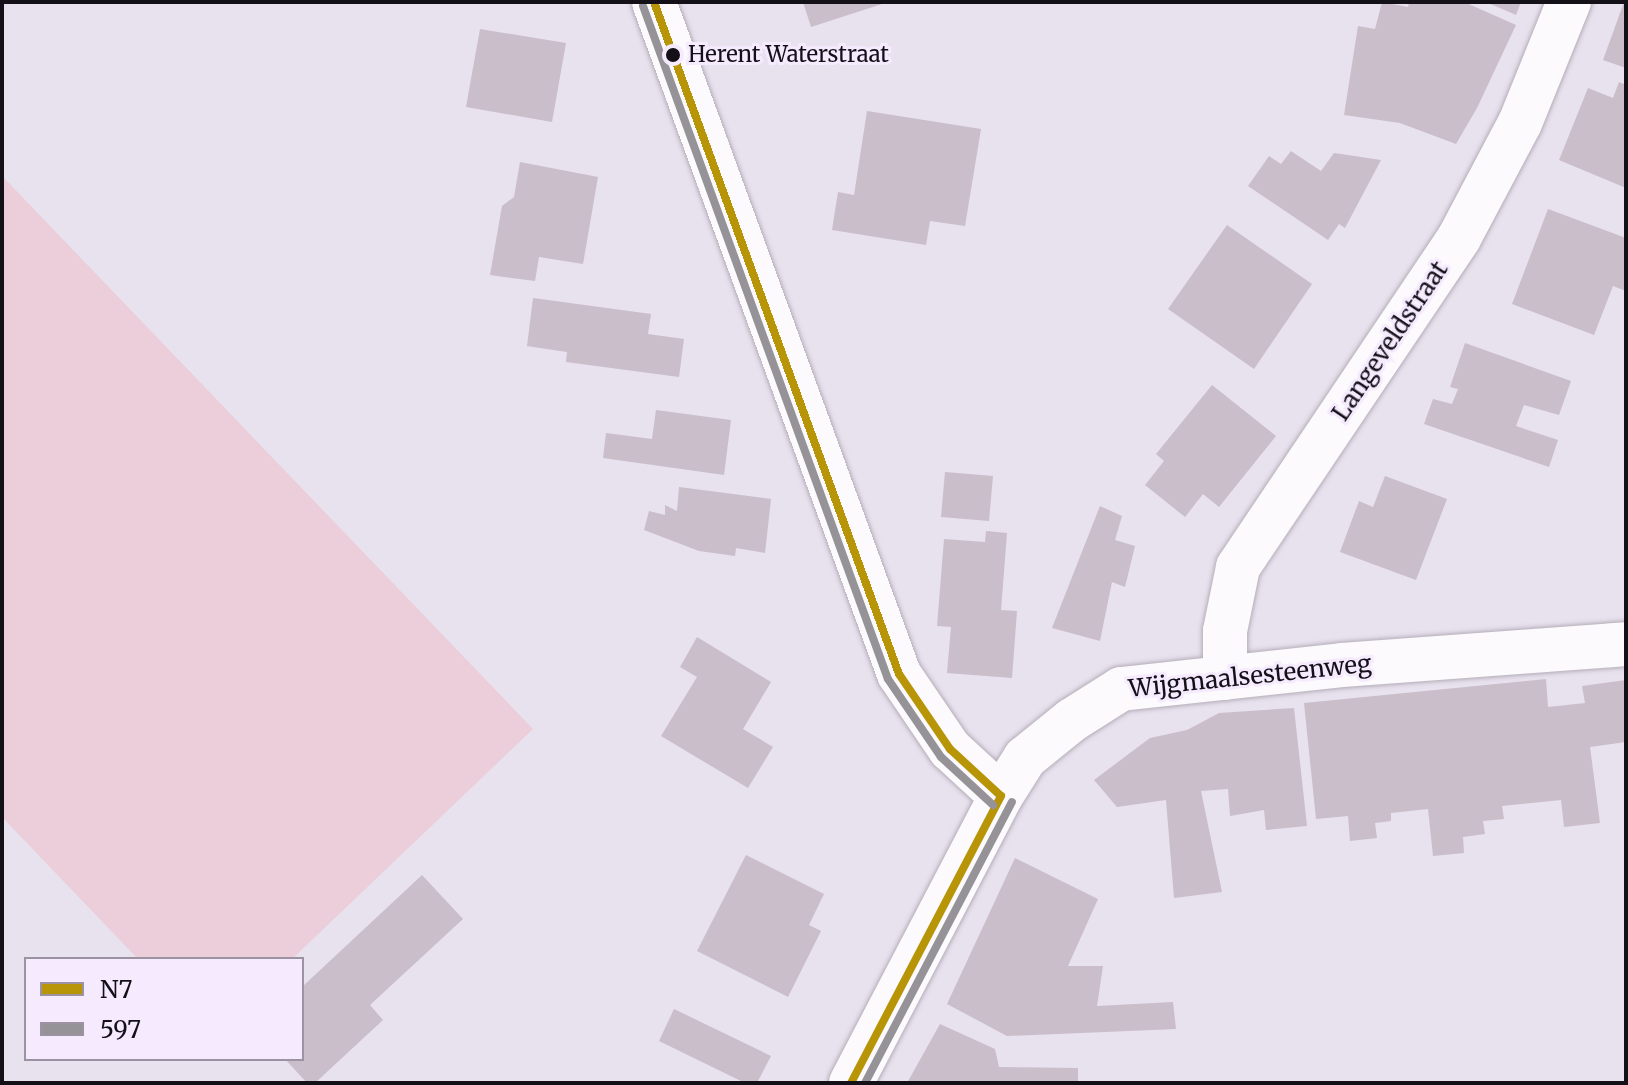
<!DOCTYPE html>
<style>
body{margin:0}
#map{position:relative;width:1628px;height:1085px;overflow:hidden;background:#e8e1ee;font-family:Merriweather,serif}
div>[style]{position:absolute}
.green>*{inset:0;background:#ebced9}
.building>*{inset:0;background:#cabeca}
.roads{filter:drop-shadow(0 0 2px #b4aeb9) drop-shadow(0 0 2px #b4aeb9)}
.street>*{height:44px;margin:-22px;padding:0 22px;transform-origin:22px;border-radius:22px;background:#fcfafc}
.secondary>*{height:44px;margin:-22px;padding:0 22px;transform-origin:22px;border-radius:22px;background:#fcfafc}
.bus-1>*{height:8px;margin:-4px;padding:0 4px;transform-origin:4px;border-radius:4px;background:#b89407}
.bus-2>*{height:8px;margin:-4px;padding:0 4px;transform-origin:4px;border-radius:4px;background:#959397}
.dots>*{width:22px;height:22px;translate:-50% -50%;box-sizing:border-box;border:4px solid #f5eafe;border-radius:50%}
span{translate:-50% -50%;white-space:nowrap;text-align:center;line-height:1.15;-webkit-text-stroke:6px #f5eafe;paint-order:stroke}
.bus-label{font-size:22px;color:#141018}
.left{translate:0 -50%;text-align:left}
.street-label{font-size:24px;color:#141018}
.frame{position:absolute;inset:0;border:4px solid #141018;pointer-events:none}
.legend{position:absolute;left:24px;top:957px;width:280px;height:104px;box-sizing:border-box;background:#f5eafe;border:2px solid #9b93a2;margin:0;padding:10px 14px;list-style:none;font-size:24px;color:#141018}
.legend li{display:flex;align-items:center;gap:16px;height:40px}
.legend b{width:40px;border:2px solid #9b93a2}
</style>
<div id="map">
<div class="green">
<i style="clip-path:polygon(4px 178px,533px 729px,292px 959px,138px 959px,2px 817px)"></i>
</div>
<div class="building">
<i style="clip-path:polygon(803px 2px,885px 2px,885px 3px,811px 27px)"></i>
<i style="clip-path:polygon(1382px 2px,1408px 7px,1409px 2px,1464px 2px,1516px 25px,1477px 108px,1456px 144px,1400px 123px,1344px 115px,1358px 26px,1375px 29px)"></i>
<i style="clip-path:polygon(1486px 2px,1521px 2px,1516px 15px)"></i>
<i style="clip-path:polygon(1624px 2px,1626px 2px,1626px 68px,1603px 60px)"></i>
<i style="clip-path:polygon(480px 29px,566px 43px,552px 122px,466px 107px)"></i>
<i style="clip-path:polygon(1619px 82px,1626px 85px,1626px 188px,1559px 160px,1588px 88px,1613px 98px)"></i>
<i style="clip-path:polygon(867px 111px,981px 129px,965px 226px,930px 221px,926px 245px,832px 230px,838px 192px,854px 195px)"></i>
<i style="clip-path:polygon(1291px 151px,1321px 171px,1334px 153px,1381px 160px,1345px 228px,1339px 224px,1328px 240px,1248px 186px,1269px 156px,1281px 164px)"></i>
<i style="clip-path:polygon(520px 162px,598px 177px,583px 264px,539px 257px,535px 281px,490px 275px,502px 206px,514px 197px)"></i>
<i style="clip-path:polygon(1548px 209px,1626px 238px,1626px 291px,1613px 286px,1594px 335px,1512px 304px)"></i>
<i style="clip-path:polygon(1227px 225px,1312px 284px,1254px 369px,1168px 309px)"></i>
<i style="clip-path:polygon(533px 298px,651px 314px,648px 334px,684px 339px,679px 377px,566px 362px,567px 352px,527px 346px)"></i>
<i style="clip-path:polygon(1465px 343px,1571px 381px,1559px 415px,1524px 405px,1516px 426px,1558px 440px,1549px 467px,1424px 424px,1433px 399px,1452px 404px,1458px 389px,1450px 387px)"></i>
<i style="clip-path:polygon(1212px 385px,1276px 436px,1219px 507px,1203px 494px,1185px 517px,1145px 485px,1164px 461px,1156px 454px)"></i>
<i style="clip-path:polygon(656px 410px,731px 420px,724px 475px,603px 458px,606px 433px,652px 439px)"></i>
<i style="clip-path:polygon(945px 472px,993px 476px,989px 521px,941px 517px)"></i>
<i style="clip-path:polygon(1385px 476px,1447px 499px,1416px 580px,1340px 552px,1359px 501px,1373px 507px)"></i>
<i style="clip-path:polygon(679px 487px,771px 499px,765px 553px,736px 548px,735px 556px,699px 551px,644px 530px,649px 511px,665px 515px,665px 505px,677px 511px)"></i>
<i style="clip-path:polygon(1100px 506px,1122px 516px,1115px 540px,1135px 546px,1125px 587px,1112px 582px,1100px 641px,1052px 628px)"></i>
<i style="clip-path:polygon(986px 531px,1007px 533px,1001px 610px,1017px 611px,1012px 678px,947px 673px,951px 627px,937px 626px,944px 539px,985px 542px)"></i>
<i style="clip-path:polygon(697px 637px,771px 682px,743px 729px,773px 747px,748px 788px,661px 736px,697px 677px,680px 667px)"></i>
<i style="clip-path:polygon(1546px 679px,1548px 707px,1585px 703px,1582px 686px,1626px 680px,1626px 742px,1590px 747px,1600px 823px,1564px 827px,1561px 800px,1502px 806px,1504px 819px,1483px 821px,1485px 834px,1463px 837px,1464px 853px,1433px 856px,1428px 809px,1391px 813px,1391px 821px,1375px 823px,1377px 838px,1350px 841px,1348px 816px,1316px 819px,1304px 703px)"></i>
<i style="clip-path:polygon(1294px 708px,1307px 826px,1266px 830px,1264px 810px,1230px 816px,1228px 789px,1201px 791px,1222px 892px,1174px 898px,1166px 800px,1117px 807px,1094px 780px,1150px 738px,1187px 730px,1219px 713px)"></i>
<i style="clip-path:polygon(746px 855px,824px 894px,809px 925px,821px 931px,788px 997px,697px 951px)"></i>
<i style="clip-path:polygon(1015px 858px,1098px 899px,1068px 966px,1103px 966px,1097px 1006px,1173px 1002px,1176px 1029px,1007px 1036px,947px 1004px)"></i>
<i style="clip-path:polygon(422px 875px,463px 919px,370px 1005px,383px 1020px,315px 1083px,307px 1083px,285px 1059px,302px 1059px,302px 987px)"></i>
<i style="clip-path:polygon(674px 1009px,771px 1056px,757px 1083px,745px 1083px,659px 1041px)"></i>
<i style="clip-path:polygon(940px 1024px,995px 1049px,999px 1067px,1078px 1068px,1078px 1083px,907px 1083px)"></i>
</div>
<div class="roads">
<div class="street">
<i style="left:654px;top:2px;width:715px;rotate:69.97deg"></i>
<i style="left:899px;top:674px;width:91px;rotate:55.8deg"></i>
<i style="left:950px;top:749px;width:69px;rotate:42.7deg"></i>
<i style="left:1225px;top:678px;width:47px;rotate:-90deg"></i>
<i style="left:1225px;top:631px;width:65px;rotate:-78.5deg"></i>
<i style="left:1238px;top:567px;width:396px;rotate:-56.1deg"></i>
<i style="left:1459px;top:238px;width:130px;rotate:-62.1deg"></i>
<i style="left:1520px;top:123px;width:131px;rotate:-68deg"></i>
</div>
<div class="secondary">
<i style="left:851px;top:1083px;width:324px;rotate:-62.4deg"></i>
<i style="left:1001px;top:796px;width:45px;rotate:-57.7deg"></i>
<i style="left:1025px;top:758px;width:60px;rotate:-39deg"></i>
<i style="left:1072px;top:720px;width:58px;rotate:-32.3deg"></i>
<i style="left:1121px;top:689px;width:222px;rotate:-6.2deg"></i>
<i style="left:1342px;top:665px;width:285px;rotate:-4.2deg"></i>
</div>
</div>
<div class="bus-1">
<i style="left:654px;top:2px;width:715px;rotate:69.97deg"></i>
<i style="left:899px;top:674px;width:91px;rotate:55.8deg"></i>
<i style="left:950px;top:749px;width:69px;rotate:42.7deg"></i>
<i style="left:851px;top:1083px;width:324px;rotate:-62.4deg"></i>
</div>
<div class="bus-2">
<i style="left:643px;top:6px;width:716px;rotate:70deg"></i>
<i style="left:888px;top:679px;width:94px;rotate:55.8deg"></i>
<i style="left:941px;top:757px;width:71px;rotate:42.7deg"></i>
<i style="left:865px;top:1083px;width:317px;rotate:-62.4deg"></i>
</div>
<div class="dots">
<i style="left:673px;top:55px;background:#141018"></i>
</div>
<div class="bus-label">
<span class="left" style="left:688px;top:55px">Herent Waterstraat</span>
</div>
<div class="street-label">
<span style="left:1390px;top:341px;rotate:-56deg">Langeveldstraat</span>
<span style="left:1250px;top:676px;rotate:-6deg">Wijgmaalsesteenweg</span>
</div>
<div class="frame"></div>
<ul class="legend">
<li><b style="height:10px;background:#b89407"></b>N7</li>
<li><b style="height:10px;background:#959397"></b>597</li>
</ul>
</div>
